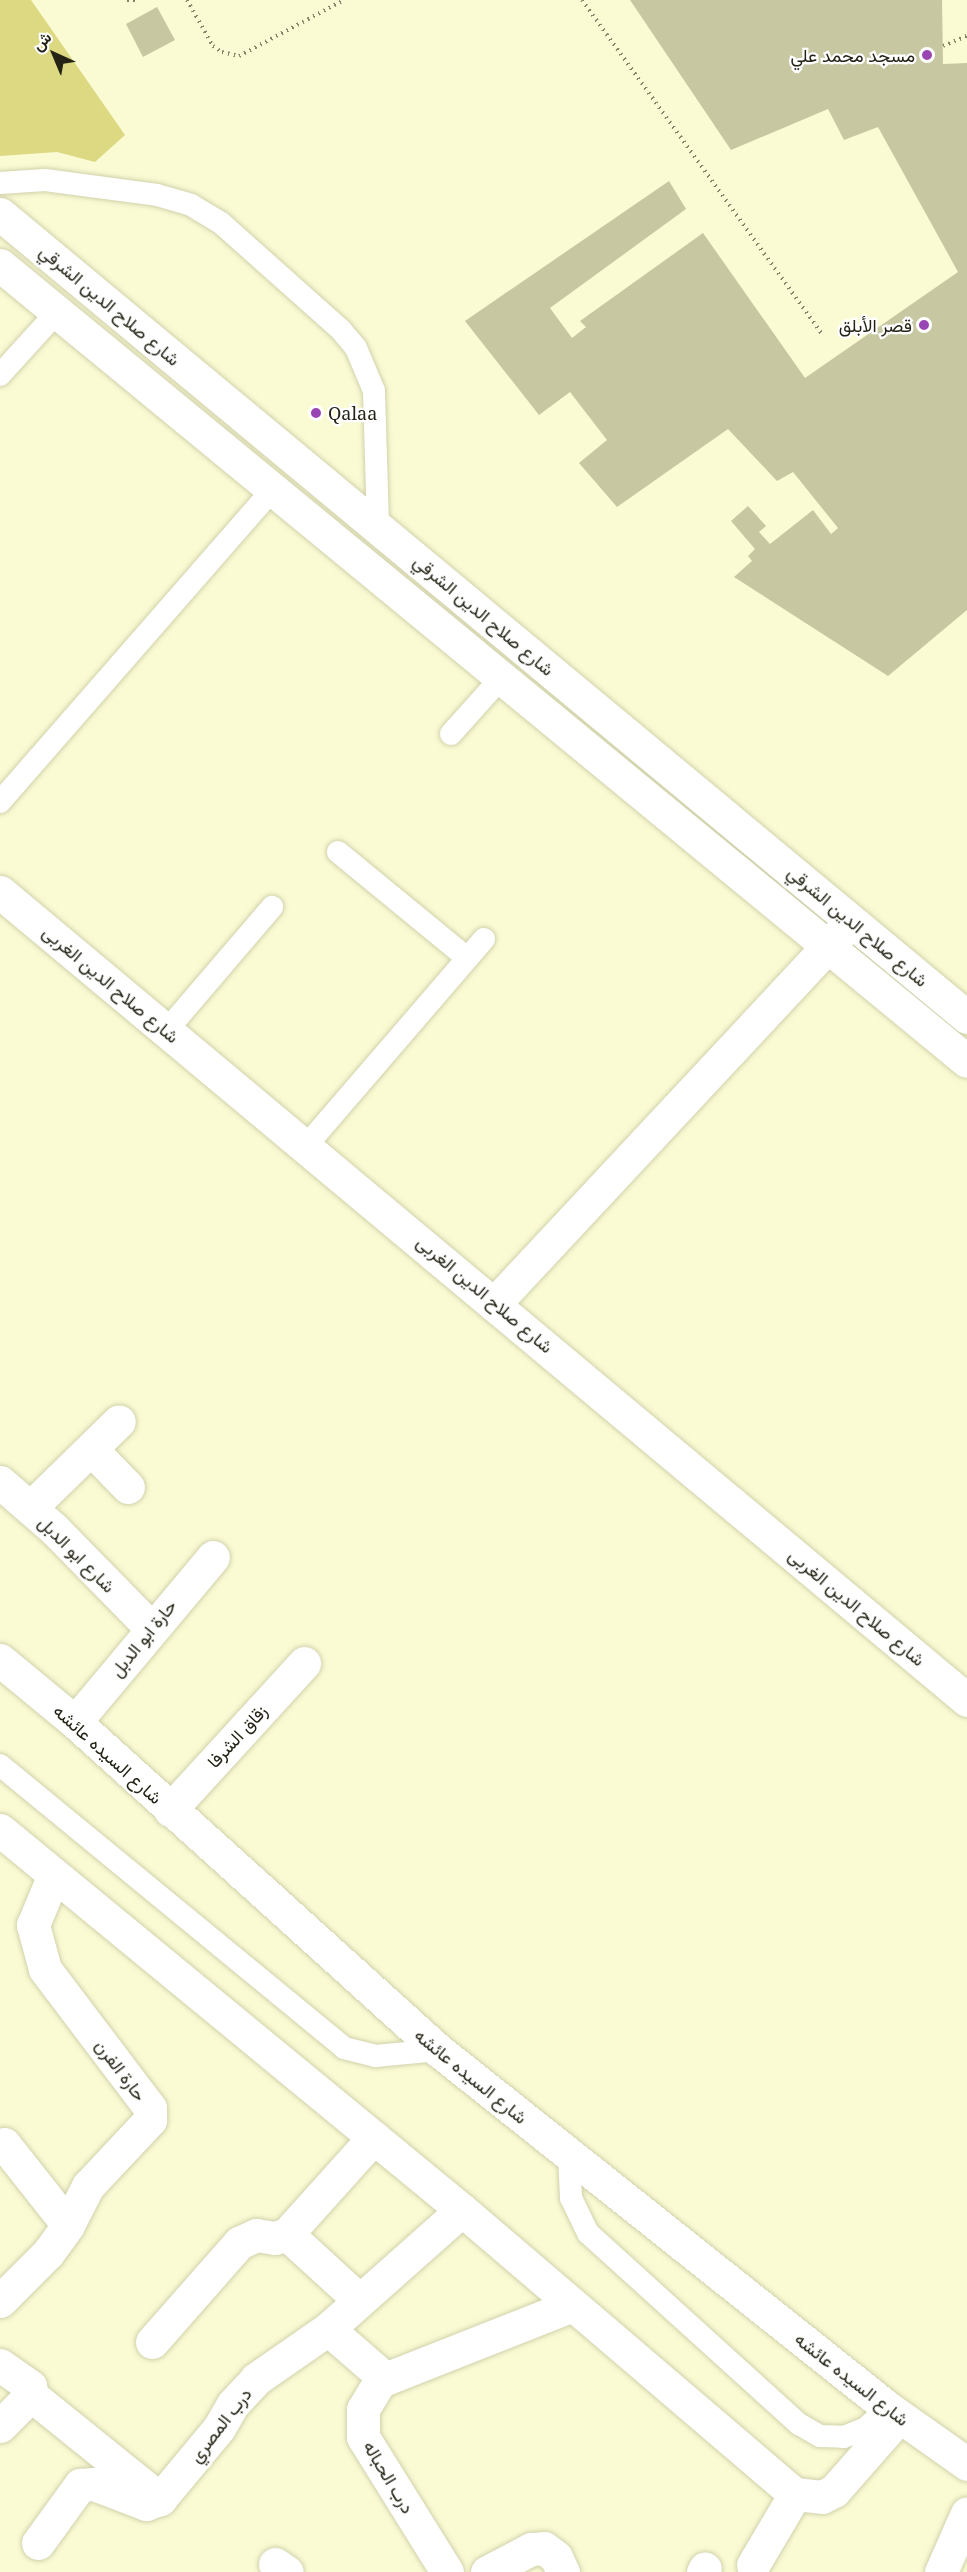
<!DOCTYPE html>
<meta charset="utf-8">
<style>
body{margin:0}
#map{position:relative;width:967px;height:2572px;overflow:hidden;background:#fafad3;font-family:"Noto Serif",Vazirmatn,serif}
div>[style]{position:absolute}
.green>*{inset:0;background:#dcd982}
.building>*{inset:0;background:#c7c7a2}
.path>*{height:4px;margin-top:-2px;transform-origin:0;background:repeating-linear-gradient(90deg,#85846b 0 1.5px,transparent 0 6px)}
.roads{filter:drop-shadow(0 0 2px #d1d1ac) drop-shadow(0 0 2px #d1d1ac)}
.lane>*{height:22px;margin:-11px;padding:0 11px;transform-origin:11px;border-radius:11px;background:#fff}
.street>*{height:33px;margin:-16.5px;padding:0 16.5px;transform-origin:16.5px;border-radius:16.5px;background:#fff}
.secondary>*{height:33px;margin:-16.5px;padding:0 16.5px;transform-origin:16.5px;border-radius:16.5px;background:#fff}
.dots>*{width:16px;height:16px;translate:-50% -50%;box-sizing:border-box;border:3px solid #fff;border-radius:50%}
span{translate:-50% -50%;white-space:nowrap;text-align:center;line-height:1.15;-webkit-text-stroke:4.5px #fff;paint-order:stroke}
.poi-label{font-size:18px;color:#242315}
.right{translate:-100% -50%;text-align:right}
.left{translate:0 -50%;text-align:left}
.street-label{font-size:18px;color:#242315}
.north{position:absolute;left:24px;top:24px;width:60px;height:60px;-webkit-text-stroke:4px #fff;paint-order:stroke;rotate:316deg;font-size:16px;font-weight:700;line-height:24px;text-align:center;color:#242315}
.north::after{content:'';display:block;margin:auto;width:21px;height:27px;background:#242315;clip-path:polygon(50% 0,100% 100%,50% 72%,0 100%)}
</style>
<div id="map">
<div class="green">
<i style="clip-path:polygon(0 0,31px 0,125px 135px,95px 162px,57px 152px,0 156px)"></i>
</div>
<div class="building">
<i style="clip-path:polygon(630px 0,942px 0,943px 64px,967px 63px,967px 610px,888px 676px,734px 577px,752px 561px,748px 556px,755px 549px,731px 521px,748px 506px,766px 526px,759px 532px,770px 544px,813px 510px,831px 534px,838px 528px,793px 472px,777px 481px,728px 429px,617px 507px,579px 463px,607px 440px,570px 392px,539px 415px,465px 321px,669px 181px,686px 209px,550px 308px,572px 338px,586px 327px,580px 321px,703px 233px,805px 378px,958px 272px,878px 127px,844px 140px,828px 109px,731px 150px)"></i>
<i style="clip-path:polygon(157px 7px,175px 40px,143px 57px,126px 24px)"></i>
</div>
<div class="path">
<i style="left:127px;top:0;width:12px"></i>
<i style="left:187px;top:0;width:53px;rotate:60.5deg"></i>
<i style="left:213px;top:46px;width:11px;rotate:34deg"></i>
<i style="left:222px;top:52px;width:17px;rotate:13deg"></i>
<i style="left:239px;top:56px;width:119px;rotate:-28.1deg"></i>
<i style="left:582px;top:0;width:411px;rotate:54.3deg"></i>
<i style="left:943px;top:46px;width:26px;rotate:-23deg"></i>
</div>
<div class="roads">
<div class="lane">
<i style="left:0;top:183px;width:45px;rotate:-3.8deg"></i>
<i style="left:45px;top:180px;width:113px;rotate:7.6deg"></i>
<i style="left:157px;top:195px;width:35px;rotate:16deg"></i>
<i style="left:191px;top:205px;width:35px;rotate:31deg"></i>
<i style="left:221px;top:223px;width:161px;rotate:41.7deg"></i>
<i style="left:341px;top:330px;width:23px;rotate:50deg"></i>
<i style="left:356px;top:348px;width:47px;rotate:67.3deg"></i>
<i style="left:374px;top:391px;width:136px;rotate:88.3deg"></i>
<i style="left:0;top:375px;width:88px;rotate:-47.8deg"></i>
<i style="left:451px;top:734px;width:76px;rotate:-48.2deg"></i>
<i style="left:0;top:802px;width:417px;rotate:-48.9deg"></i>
<i style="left:338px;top:852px;width:167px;rotate:39.4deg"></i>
<i style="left:167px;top:1030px;width:162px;rotate:-49.5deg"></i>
<i style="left:306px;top:1146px;width:273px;rotate:-49.3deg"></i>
<i style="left:0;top:1765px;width:445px;rotate:39.4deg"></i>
<i style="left:344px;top:2048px;width:33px;rotate:14deg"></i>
<i style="left:376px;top:2056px;width:62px;rotate:-5.5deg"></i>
<i style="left:569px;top:2155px;width:43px;rotate:87.3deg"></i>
<i style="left:571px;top:2198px;width:39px;rotate:64deg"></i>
<i style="left:588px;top:2233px;width:285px;rotate:42.2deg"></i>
<i style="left:799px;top:2424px;width:24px;rotate:30deg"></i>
<i style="left:820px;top:2436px;width:24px;rotate:2deg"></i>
<i style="left:844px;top:2437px;width:24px;rotate:-22deg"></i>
<i style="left:866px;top:2428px;width:30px;rotate:-42deg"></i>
</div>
<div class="street">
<i style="left:91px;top:1449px;width:53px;rotate:45.8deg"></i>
<i style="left:0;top:1482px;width:72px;rotate:41deg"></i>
<i style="left:54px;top:1529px;width:139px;rotate:45.6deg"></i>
<i style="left:30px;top:1508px;width:124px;rotate:-44.3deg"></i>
<i style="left:75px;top:1722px;width:215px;rotate:-50.1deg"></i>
<i style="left:170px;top:1810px;width:199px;rotate:-47.6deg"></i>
<i style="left:0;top:1830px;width:598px;rotate:39.44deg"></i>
<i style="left:462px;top:2210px;width:438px;rotate:40.5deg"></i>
<i style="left:795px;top:2494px;width:27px;rotate:6deg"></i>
<i style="left:822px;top:2497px;width:13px;rotate:-27deg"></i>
<i style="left:834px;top:2491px;width:98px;rotate:-48.7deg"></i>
<i style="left:4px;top:2144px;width:103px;rotate:51.7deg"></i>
<i style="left:287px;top:2234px;width:98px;rotate:42.5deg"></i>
<i style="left:0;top:2301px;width:68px;rotate:-45deg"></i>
<i style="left:48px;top:2253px;width:34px;rotate:-54deg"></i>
<i style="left:68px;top:2225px;width:44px;rotate:-62.9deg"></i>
<i style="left:88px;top:2186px;width:91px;rotate:-46.8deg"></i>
<i style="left:150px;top:2120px;width:12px;rotate:-90deg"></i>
<i style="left:150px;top:2108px;width:174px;rotate:-127.1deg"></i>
<i style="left:45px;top:1969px;width:46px;rotate:-105.3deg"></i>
<i style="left:33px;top:1925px;width:52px;rotate:-67.4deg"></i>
<i style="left:328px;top:2329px;width:69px;rotate:40.9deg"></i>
<i style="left:380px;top:2374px;width:7px;rotate:90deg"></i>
<i style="left:380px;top:2381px;width:33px;rotate:121deg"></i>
<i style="left:363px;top:2409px;width:28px;rotate:90deg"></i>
<i style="left:363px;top:2437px;width:159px;rotate:58.1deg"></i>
<i style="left:152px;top:2342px;width:132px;rotate:-48.7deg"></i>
<i style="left:239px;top:2243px;width:19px;rotate:-25deg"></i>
<i style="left:256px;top:2235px;width:19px;rotate:9deg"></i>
<i style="left:275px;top:2238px;width:13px;rotate:-18deg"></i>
<i style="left:287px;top:2234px;width:130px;rotate:-48.1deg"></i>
<i style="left:0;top:2365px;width:37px;rotate:35deg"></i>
<i style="left:30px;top:2386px;width:9px;rotate:84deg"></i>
<i style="left:31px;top:2395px;width:44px;rotate:135deg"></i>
<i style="left:380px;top:2381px;width:204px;rotate:-21.5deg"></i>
<i style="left:31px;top:2395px;width:166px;rotate:38.9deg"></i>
<i style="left:38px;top:2543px;width:72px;rotate:-54.1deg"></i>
<i style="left:80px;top:2485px;width:14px;rotate:-4deg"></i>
<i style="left:94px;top:2484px;width:56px;rotate:21deg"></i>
<i style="left:146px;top:2504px;width:15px;rotate:-20deg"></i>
<i style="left:160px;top:2499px;width:92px;rotate:-50.3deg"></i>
<i style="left:219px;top:2428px;width:28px;rotate:-60deg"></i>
<i style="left:233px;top:2404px;width:34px;rotate:-47deg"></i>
<i style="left:256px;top:2379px;width:88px;rotate:-34.8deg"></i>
<i style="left:328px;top:2329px;width:179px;rotate:-41.6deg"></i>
<i style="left:275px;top:2564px;width:14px;rotate:34deg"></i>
<i style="left:753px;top:2565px;width:82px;rotate:-59.4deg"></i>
<i style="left:487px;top:2572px;width:50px;rotate:-27.6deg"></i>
<i style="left:531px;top:2549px;width:13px;rotate:-4deg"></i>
<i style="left:544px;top:2548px;width:15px;rotate:37deg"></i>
<i style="left:556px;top:2557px;width:17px;rotate:65deg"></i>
<i style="left:703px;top:2572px;width:4px;rotate:-63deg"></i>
<i style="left:941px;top:2572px;width:64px;rotate:-66.2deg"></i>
</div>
<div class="secondary">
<i style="left:0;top:214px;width:1257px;rotate:39.71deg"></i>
<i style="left:0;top:265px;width:1252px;rotate:39.46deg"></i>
<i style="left:0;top:892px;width:1260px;rotate:39.88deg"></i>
<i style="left:495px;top:1303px;width:509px;rotate:-46.99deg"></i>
<i style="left:0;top:1660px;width:97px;rotate:39.6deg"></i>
<i style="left:75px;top:1722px;width:489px;rotate:42.1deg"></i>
<i style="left:438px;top:2050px;width:575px;rotate:38.5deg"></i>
<i style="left:888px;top:2408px;width:97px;rotate:35.3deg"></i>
</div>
</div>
<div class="dots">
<i style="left:927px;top:55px;background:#9946b4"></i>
<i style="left:924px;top:325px;background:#9946b4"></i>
<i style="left:316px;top:413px;background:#9946b4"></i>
</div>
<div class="poi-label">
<span class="right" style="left:915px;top:55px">مسجد محمد علي</span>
<span class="right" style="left:912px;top:325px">قصر الأبلق</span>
<span class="left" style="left:328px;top:413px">Qalaa</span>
</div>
<div class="street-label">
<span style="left:110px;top:305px;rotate:40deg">شارع صلاح الدين الشرقي</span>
<span style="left:484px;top:615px;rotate:40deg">شارع صلاح الدين الشرقي</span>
<span style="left:858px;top:926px;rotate:40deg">شارع صلاح الدين الشرقي</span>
<span style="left:111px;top:984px;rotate:40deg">شارع صلاح الدين الغربى</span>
<span style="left:485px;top:1294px;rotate:40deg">شارع صلاح الدين الغربى</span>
<span style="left:77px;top:1554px;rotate:45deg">شارع ابو الدبل</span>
<span style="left:857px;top:1607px;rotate:40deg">شارع صلاح الدين الغربى</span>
<span style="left:143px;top:1638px;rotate:-51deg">حارة ابو الدبل</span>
<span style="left:237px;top:1736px;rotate:-47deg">زقاق الشرفا</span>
<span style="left:108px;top:1754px;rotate:42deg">شارع السيده عائشه</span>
<span style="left:121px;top:2070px;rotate:53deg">حارة الفرن</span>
<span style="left:471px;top:2076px;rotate:39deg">شارع السيده عائشه</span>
<span style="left:852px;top:2379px;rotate:38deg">شارع السيده عائشه</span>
<span style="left:220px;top:2425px;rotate:-52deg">درب المصري</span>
<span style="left:389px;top:2477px;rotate:59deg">درب الحباله</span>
</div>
<div class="north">ش</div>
</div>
